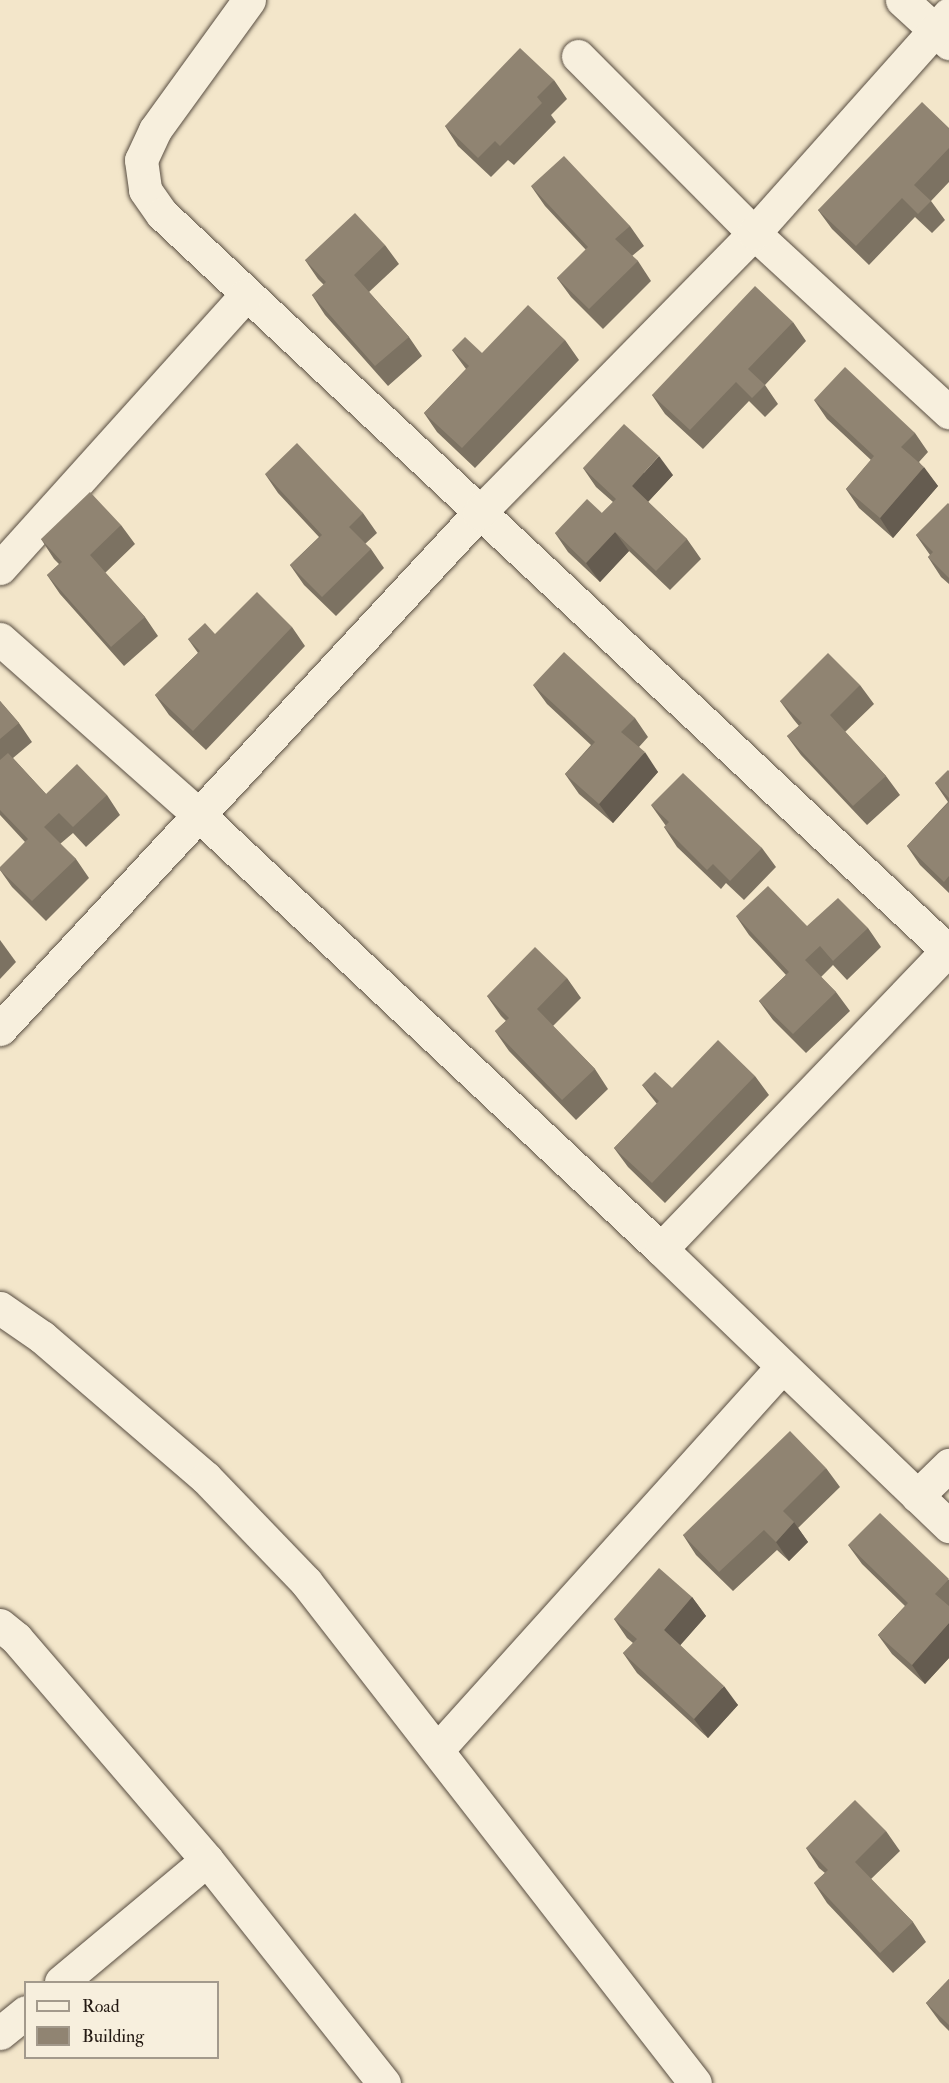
<!DOCTYPE html>
<style>
body{margin:0}
#map{position:relative;width:949px;height:2083px;overflow:hidden;background:#f3e6ca;font-family:"IM FELL Double Pica",serif}
div>[style]{position:absolute}
.roads{filter:drop-shadow(0 0 2px #584d41) drop-shadow(0 0 2px #584d41)}
.minor>*{height:33px;margin:-16.5px;padding:0 16.5px;transform-origin:16.5px;border-radius:16.5px;background:#f7efdd}
.wall>*{inset:0;background:#7c7262}
.shaded-wall>*{inset:0;background:#655c50}
.building>*{inset:0;background:#908472}
span{translate:-50% -50%;white-space:nowrap;text-align:center;line-height:1.15;-webkit-text-stroke:4.5px #f7efdd;paint-order:stroke}
.legend{position:absolute;left:24px;top:1981px;width:195px;height:78px;box-sizing:border-box;background:#f7efdd;border:2px solid #a39a8c;margin:0;padding:8px 10px;list-style:none;font-size:18px;color:#241a13}
.legend li{display:flex;align-items:center;gap:12px;height:30px}
.legend b{width:30px;border:2px solid #a39a8c}
</style>
<div id="map">
<div class="roads">
<div class="minor">
<i style="left:249px;top:0;width:160px;rotate:125.9deg"></i>
<i style="left:155px;top:130px;width:33px;rotate:115deg"></i>
<i style="left:141px;top:160px;width:30px;rotate:82deg"></i>
<i style="left:145px;top:190px;width:29px;rotate:55deg"></i>
<i style="left:162px;top:214px;width:1079px;rotate:43.16deg"></i>
<i style="left:902px;top:0;width:64px;rotate:42.5deg"></i>
<i style="left:578px;top:56px;width:250px;rotate:45.2deg"></i>
<i style="left:754px;top:233px;width:265px;rotate:42.6deg"></i>
<i style="left:0;top:568px;width:367px;rotate:-48deg"></i>
<i style="left:0;top:639px;width:267px;rotate:41.5deg"></i>
<i style="left:200px;top:816px;width:632px;rotate:43.21deg"></i>
<i style="left:661px;top:1249px;width:400px;rotate:43.9deg"></i>
<i style="left:0;top:1029px;width:704px;rotate:-47.13deg"></i>
<i style="left:479px;top:513px;width:392px;rotate:-45.5deg"></i>
<i style="left:754px;top:233px;width:293px;rotate:-48.3deg"></i>
<i style="left:661px;top:1249px;width:416px;rotate:-46.2deg"></i>
<i style="left:0;top:1308px;width:51px;rotate:34.6deg"></i>
<i style="left:42px;top:1337px;width:216px;rotate:40.7deg"></i>
<i style="left:206px;top:1478px;width:144px;rotate:46.1deg"></i>
<i style="left:306px;top:1582px;width:634px;rotate:52.17deg"></i>
<i style="left:917px;top:1496px;width:45px;rotate:-44.1deg"></i>
<i style="left:0;top:1625px;width:21px;rotate:39deg"></i>
<i style="left:16px;top:1638px;width:293px;rotate:49.3deg"></i>
<i style="left:207px;top:1860px;width:285px;rotate:51.6deg"></i>
<i style="left:438px;top:1749px;width:514px;rotate:-48deg"></i>
<i style="left:61px;top:1982px;width:190px;rotate:-39.9deg"></i>
<i style="left:0;top:2033px;width:33px;rotate:-39deg"></i>
</div>
</div>
<div class="wall">
<i style="clip-path:polygon(554px 80px,567px 99px,551px 115px,556px 122px,514px 165px,508px 160px,491px 177px,458px 146px,445px 126px)"></i>
<i style="clip-path:polygon(949px 128px,949px 182px,931px 201px,945px 220px,932px 233px,915px 217px,869px 265px,832px 229px,818px 210px)"></i>
<i style="clip-path:polygon(531px 186px,630px 226px,644px 246px,632px 256px,638px 261px,651px 281px,603px 329px,571px 297px,557px 278px,586px 250px,545px 206px)"></i>
<i style="clip-path:polygon(385px 245px,399px 264px,369px 292px,409px 337px,422px 356px,388px 386px,325px 315px,312px 295px,324px 285px,318px 279px,305px 260px)"></i>
<i style="clip-path:polygon(793px 322px,806px 341px,765px 385px,778px 404px,765px 417px,749px 401px,703px 449px,665px 414px,652px 395px)"></i>
<i style="clip-path:polygon(565px 340px,579px 360px,475px 468px,437px 432px,424px 413px,466px 369px,452px 350px,482px 353px)"></i>
<i style="clip-path:polygon(814px 400px,915px 433px,928px 452px,919px 462px,938px 486px,893px 538px,859px 508px,846px 489px,871px 460px,827px 419px)"></i>
<i style="clip-path:polygon(583px 468px,673px 475px,648px 502px,687px 539px,701px 559px,670px 590px,629px 551px,600px 582px,568px 552px,555px 533px,602px 513px,613px 502px,596px 487px)"></i>
<i style="clip-path:polygon(265px 474px,363px 513px,377px 533px,365px 544px,371px 549px,384px 568px,336px 616px,304px 585px,290px 565px,319px 537px,278px 493px)"></i>
<i style="clip-path:polygon(949px 504px,949px 584px,941px 577px,928px 557px,930px 555px,916px 535px)"></i>
<i style="clip-path:polygon(121px 525px,135px 544px,105px 573px,145px 617px,158px 636px,124px 666px,60px 594px,47px 575px,59px 564px,54px 559px,41px 539px)"></i>
<i style="clip-path:polygon(292px 627px,305px 646px,206px 750px,169px 715px,155px 695px,198px 653px,188px 639px)"></i>
<i style="clip-path:polygon(533px 685px,635px 718px,648px 737px,639px 747px,658px 772px,613px 823px,579px 794px,565px 774px,591px 745px,547px 704px)"></i>
<i style="clip-path:polygon(860px 685px,874px 704px,845px 732px,886px 776px,900px 795px,867px 825px,801px 755px,787px 736px,799px 726px,794px 720px,780px 701px)"></i>
<i style="clip-path:polygon(0 701px,19px 723px,32px 742px,13px 758px,46px 794px,107px 795px,120px 815px,86px 847px,73px 833px,60px 844px,76px 859px,89px 878px,46px 921px,12px 887px,0 870px,25px 842px,0 815px)"></i>
<i style="clip-path:polygon(949px 771px,949px 893px,920px 865px,907px 846px,948px 802px,935px 783px)"></i>
<i style="clip-path:polygon(651px 805px,762px 848px,776px 867px,744px 900px,726px 883px,721px 889px,677px 847px,664px 827px,666px 826px)"></i>
<i style="clip-path:polygon(736px 916px,807px 926px,868px 928px,881px 947px,847px 980px,833px 965px,821px 977px,836px 992px,850px 1011px,806px 1053px,773px 1020px,759px 1001px,786px 975px,749px 935px)"></i>
<i style="clip-path:polygon(0 940px,16px 962px,0 979px)"></i>
<i style="clip-path:polygon(567px 978px,581px 998px,553px 1026px,595px 1069px,608px 1089px,576px 1120px,509px 1051px,495px 1031px,506px 1021px,501px 1016px,487px 996px)"></i>
<i style="clip-path:polygon(755px 1076px,769px 1095px,665px 1203px,628px 1167px,614px 1148px,657px 1104px,642px 1085px,672px 1088px)"></i>
<i style="clip-path:polygon(826px 1468px,840px 1487px,798px 1528px,808px 1542px,789px 1561px,777px 1550px,733px 1591px,696px 1555px,683px 1535px)"></i>
<i style="clip-path:polygon(848px 1545px,949px 1580px,949px 1658px,925px 1684px,892px 1654px,878px 1635px,905px 1606px,862px 1564px)"></i>
<i style="clip-path:polygon(692px 1597px,706px 1616px,680px 1645px,738px 1705px,708px 1738px,637px 1673px,623px 1653px,633px 1643px,627px 1638px,614px 1619px)"></i>
<i style="clip-path:polygon(886px 1831px,900px 1851px,871px 1879px,913px 1922px,926px 1942px,893px 1973px,827px 1903px,814px 1883px,825px 1873px,819px 1868px,806px 1848px)"></i>
<i style="clip-path:polygon(949px 1979px,949px 2031px,940px 2022px,926px 2003px)"></i>
</div>
<div class="shaded-wall">
<i style="clip-path:polygon(659px 456px,673px 475px,645px 505px,632px 486px)"></i>
<i style="clip-path:polygon(924px 467px,938px 486px,893px 538px,880px 518px)"></i>
<i style="clip-path:polygon(615px 532px,629px 551px,600px 582px,586px 563px)"></i>
<i style="clip-path:polygon(645px 752px,658px 772px,613px 823px,599px 804px)"></i>
<i style="clip-path:polygon(794px 1522px,808px 1542px,789px 1561px,776px 1542px)"></i>
<i style="clip-path:polygon(692px 1597px,706px 1616px,677px 1649px,664px 1630px)"></i>
<i style="clip-path:polygon(949px 1623px,949px 1658px,925px 1684px,912px 1665px)"></i>
<i style="clip-path:polygon(724px 1686px,738px 1705px,708px 1738px,694px 1719px)"></i>
</div>
<div class="building">
<i style="clip-path:polygon(520px 48px,554px 80px,537px 97px,542px 103px,500px 146px,495px 141px,478px 158px,445px 126px)"></i>
<i style="clip-path:polygon(922px 102px,949px 128px,949px 148px,914px 185px,931px 201px,918px 214px,902px 198px,856px 246px,818px 210px)"></i>
<i style="clip-path:polygon(564px 156px,630px 226px,615px 239px,638px 261px,589px 309px,557px 278px,588px 247px,531px 186px)"></i>
<i style="clip-path:polygon(355px 213px,385px 245px,354px 275px,409px 337px,375px 366px,312px 295px,326px 282px,305px 260px)"></i>
<i style="clip-path:polygon(755px 286px,793px 322px,748px 369px,765px 385px,752px 398px,736px 382px,690px 430px,652px 395px)"></i>
<i style="clip-path:polygon(528px 305px,565px 340px,462px 448px,424px 413px,469px 366px,452px 350px,465px 337px,482px 353px)"></i>
<i style="clip-path:polygon(845px 367px,915px 433px,901px 447px,924px 467px,880px 518px,846px 489px,874px 456px,814px 400px)"></i>
<i style="clip-path:polygon(624px 424px,659px 456px,632px 486px,687px 539px,656px 571px,615px 532px,586px 563px,555px 533px,587px 499px,602px 513px,616px 499px,583px 468px)"></i>
<i style="clip-path:polygon(297px 443px,363px 513px,349px 527px,371px 549px,322px 597px,290px 565px,322px 535px,265px 474px)"></i>
<i style="clip-path:polygon(90px 492px,121px 525px,90px 555px,145px 617px,111px 647px,47px 575px,62px 562px,41px 539px)"></i>
<i style="clip-path:polygon(948px 503px,949px 504px,949px 578px,928px 557px,933px 552px,916px 535px)"></i>
<i style="clip-path:polygon(257px 592px,292px 627px,193px 731px,155px 695px,200px 651px,188px 639px,205px 623px,215px 634px)"></i>
<i style="clip-path:polygon(564px 652px,635px 718px,621px 732px,645px 752px,599px 804px,565px 774px,595px 742px,533px 685px)"></i>
<i style="clip-path:polygon(828px 653px,860px 685px,830px 715px,886px 776px,853px 806px,787px 736px,802px 723px,780px 701px)"></i>
<i style="clip-path:polygon(0 701px,19px 723px,0 739px)"></i>
<i style="clip-path:polygon(8px 753px,46px 794px,77px 764px,107px 795px,73px 827px,59px 813px,44px 827px,76px 859px,32px 901px,0 870px,0 867px,28px 839px,0 810px,0 760px)"></i>
<i style="clip-path:polygon(948px 770px,949px 771px,949px 798px,935px 783px)"></i>
<i style="clip-path:polygon(683px 773px,762px 848px,730px 881px,713px 864px,707px 870px,664px 827px,669px 822px,651px 805px)"></i>
<i style="clip-path:polygon(949px 802px,949px 876px,944px 882px,907px 846px)"></i>
<i style="clip-path:polygon(768px 886px,807px 926px,838px 898px,868px 928px,833px 961px,820px 946px,805px 960px,836px 992px,793px 1034px,759px 1001px,789px 972px,736px 916px)"></i>
<i style="clip-path:polygon(535px 947px,567px 978px,537px 1009px,595px 1069px,562px 1100px,495px 1031px,509px 1018px,487px 996px)"></i>
<i style="clip-path:polygon(718px 1040px,755px 1076px,652px 1183px,614px 1148px,659px 1101px,642px 1085px,655px 1072px,672px 1088px)"></i>
<i style="clip-path:polygon(790px 1431px,826px 1468px,783px 1511px,794px 1522px,776px 1542px,764px 1530px,719px 1572px,683px 1535px)"></i>
<i style="clip-path:polygon(880px 1513px,949px 1579px,935px 1594px,949px 1606px,949px 1623px,912px 1665px,878px 1635px,908px 1603px,848px 1545px)"></i>
<i style="clip-path:polygon(659px 1568px,692px 1597px,664px 1630px,724px 1686px,694px 1719px,623px 1653px,637px 1639px,614px 1619px)"></i>
<i style="clip-path:polygon(855px 1800px,886px 1831px,855px 1862px,913px 1922px,880px 1953px,814px 1883px,828px 1870px,806px 1848px)"></i>
<i style="clip-path:polygon(949px 1979px,949px 2025px,926px 2003px)"></i>
</div>
<ul class="legend">
<li><b style="height:8px;background:#f7efdd"></b>Road</li>
<li><b style="height:16px;background:#908472"></b>Building</li>
</ul>
</div>
